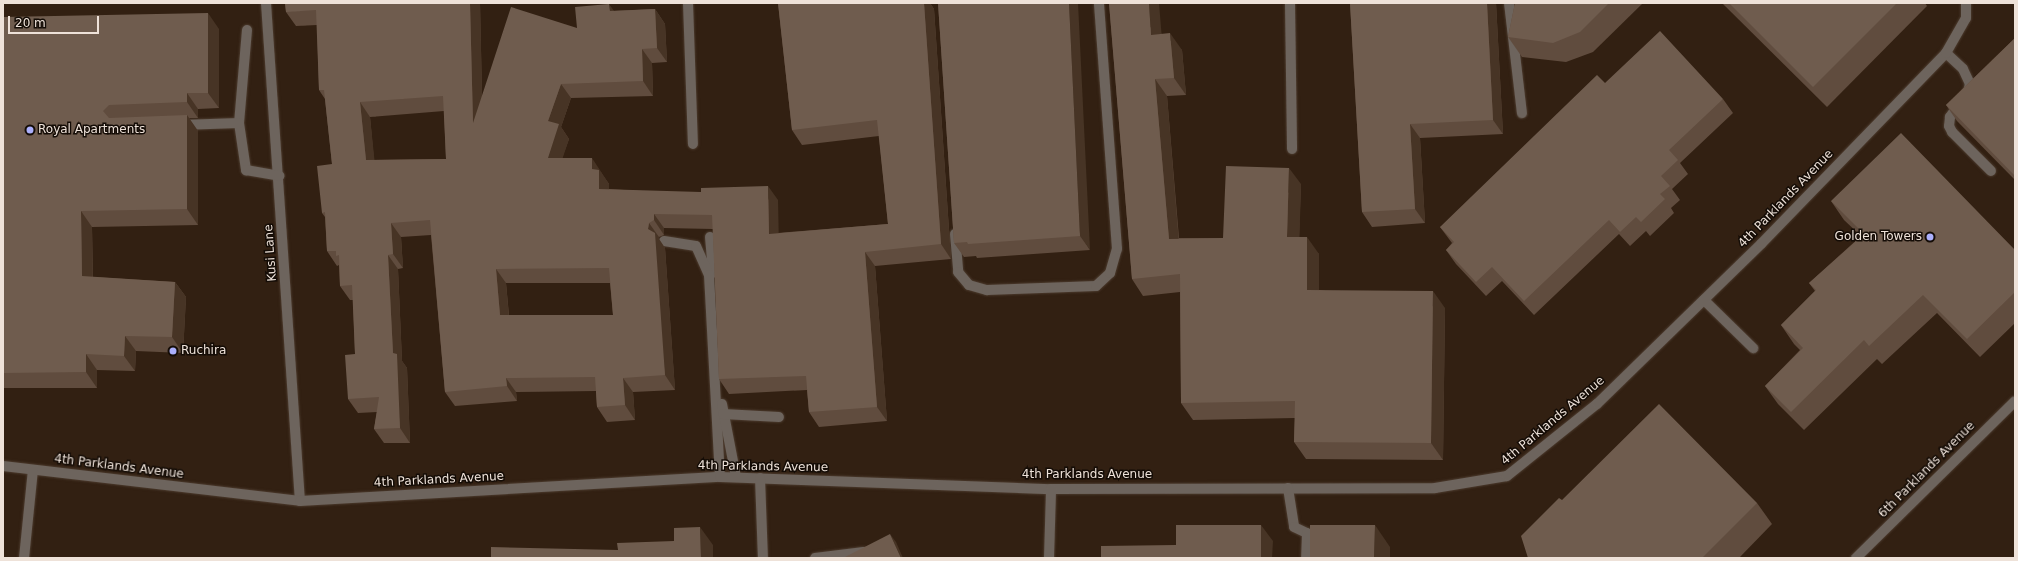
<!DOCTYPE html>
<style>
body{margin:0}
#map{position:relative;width:2018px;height:561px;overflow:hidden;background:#322012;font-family:"DejaVu Sans",sans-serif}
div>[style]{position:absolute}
.roads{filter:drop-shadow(0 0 1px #4c3b2e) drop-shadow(0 0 1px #4c3b2e)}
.minor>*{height:10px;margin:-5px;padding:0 5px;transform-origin:5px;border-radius:5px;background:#6d645d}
.wall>*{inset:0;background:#604c3e}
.shaded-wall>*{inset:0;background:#473425}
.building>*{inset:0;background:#6f5c4e}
.dots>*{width:11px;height:11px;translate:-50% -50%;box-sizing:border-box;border:2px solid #140c06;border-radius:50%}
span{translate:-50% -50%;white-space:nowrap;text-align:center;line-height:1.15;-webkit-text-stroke:3px #140c06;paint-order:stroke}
.poi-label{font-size:12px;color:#eee2d9}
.left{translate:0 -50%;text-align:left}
.right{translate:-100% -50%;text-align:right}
.street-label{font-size:12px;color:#eee2d9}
.frame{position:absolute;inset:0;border:4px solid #eee2d9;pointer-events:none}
.scale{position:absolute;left:8px;top:16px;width:91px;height:18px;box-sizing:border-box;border:2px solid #eee2d9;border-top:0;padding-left:5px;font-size:12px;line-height:14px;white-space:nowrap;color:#eee2d9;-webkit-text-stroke:3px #140c06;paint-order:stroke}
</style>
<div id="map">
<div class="roads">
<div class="minor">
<i style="left:266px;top:3px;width:499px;rotate:86.1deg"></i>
<i style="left:688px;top:3px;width:141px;rotate:88deg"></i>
<i style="left:1290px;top:3px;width:146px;rotate:89.2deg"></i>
<i style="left:1509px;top:3px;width:111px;rotate:83.3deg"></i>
<i style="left:247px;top:30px;width:93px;rotate:94.9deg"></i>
<i style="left:239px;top:123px;width:48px;rotate:81.5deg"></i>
<i style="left:246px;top:170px;width:34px;rotate:10deg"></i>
<i style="left:1946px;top:53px;width:23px;rotate:43deg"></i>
<i style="left:1963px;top:69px;width:17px;rotate:65deg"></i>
<i style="left:1970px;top:84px;width:8px;rotate:104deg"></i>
<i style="left:1968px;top:92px;width:31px;rotate:126deg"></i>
<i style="left:1950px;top:117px;width:9px;rotate:96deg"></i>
<i style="left:1949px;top:126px;width:7px;rotate:63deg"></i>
<i style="left:1952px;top:132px;width:55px;rotate:45deg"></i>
<i style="left:181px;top:125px;width:58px;rotate:-2deg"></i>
<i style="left:955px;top:234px;width:38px;rotate:85deg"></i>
<i style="left:958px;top:272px;width:17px;rotate:50deg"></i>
<i style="left:969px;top:285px;width:19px;rotate:16deg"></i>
<i style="left:987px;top:290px;width:109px;rotate:-2.1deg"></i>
<i style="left:1096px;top:286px;width:19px;rotate:-43deg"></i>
<i style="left:1110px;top:273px;width:25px;rotate:-74deg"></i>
<i style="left:1117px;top:249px;width:247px;rotate:-94.2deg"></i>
<i style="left:710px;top:237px;width:36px;rotate:85deg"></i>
<i style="left:664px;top:241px;width:32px;rotate:9deg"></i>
<i style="left:696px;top:246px;width:32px;rotate:66deg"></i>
<i style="left:709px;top:275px;width:202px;rotate:86.9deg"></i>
<i style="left:1704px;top:300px;width:69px;rotate:44.4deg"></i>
<i style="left:722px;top:404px;width:74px;rotate:79.1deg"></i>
<i style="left:723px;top:414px;width:56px;rotate:3.1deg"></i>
<i style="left:3px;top:466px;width:299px;rotate:6.7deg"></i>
<i style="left:300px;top:501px;width:421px;rotate:-3.3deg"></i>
<i style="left:720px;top:477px;width:331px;rotate:2.1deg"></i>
<i style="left:1051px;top:489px;width:384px;rotate:-0.1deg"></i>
<i style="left:1435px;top:488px;width:73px;rotate:-9.5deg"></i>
<i style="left:1507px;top:476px;width:115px;rotate:-38.7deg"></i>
<i style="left:1597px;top:404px;width:229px;rotate:-44.3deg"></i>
<i style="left:1761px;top:244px;width:266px;rotate:-45.9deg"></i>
<i style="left:1946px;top:53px;width:40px;rotate:-60.3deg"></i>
<i style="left:1966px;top:18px;width:15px;rotate:-90deg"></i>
<i style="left:760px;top:478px;width:80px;rotate:87.9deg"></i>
<i style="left:1288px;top:488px;width:39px;rotate:81deg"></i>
<i style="left:1294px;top:527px;width:14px;rotate:25deg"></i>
<i style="left:1307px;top:533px;width:25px;rotate:92deg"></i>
<i style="left:24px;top:558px;width:88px;rotate:-84.2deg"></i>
<i style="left:815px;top:558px;width:49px;rotate:-7deg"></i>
<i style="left:1049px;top:558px;width:69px;rotate:-88.3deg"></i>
<i style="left:1856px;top:558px;width:223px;rotate:-44.6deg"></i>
</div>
</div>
<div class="wall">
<i style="clip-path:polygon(evenodd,285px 3px,480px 3px,482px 96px,577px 28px,614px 11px,655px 9px,665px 24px,667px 62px,652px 63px,653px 96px,571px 98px,561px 127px,569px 139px,562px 158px,602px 173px,602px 174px,609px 184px,609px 189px,778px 200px,778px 233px,888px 224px,879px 136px,802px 145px,792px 130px,778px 3px,930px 3px,934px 9px,951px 259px,875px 266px,887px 421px,819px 427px,809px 412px,807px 390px,729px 394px,719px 379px,713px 229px,664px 228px,664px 235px,659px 237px,659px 239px,665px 248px,675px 390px,633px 392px,635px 420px,607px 422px,597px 407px,596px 391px,516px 392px,517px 401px,455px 406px,445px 392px,431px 235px,401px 237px,403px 268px,398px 269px,402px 361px,407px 368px,410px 443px,384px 443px,374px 429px,377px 412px,358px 413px,348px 399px,355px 354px,353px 300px,350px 300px,340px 286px,339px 265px,337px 266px,327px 251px,325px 217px,322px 213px,332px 164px,325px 99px,319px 90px,317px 25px,296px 26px,286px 12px,285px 3px,444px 111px,446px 159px,374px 160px,370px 117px,444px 111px,285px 3px,506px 283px,610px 283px,613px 315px,509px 315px,506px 283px)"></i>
<i style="clip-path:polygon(938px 3px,1090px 250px,977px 258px,976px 256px,964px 257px,954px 243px)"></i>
<i style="clip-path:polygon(1109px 3px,1162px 34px,1182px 50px,1186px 95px,1167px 96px,1179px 238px,1223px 238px,1301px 184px,1299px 237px,1319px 254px,1319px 290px,1445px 308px,1443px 460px,1306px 459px,1294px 442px,1295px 418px,1193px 420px,1181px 403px,1180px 292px,1143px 296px,1132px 279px)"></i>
<i style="clip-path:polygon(1350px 3px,1496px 3px,1503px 134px,1420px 138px,1425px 223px,1372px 227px,1362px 212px)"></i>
<i style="clip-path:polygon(1515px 3px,1643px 3px,1593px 52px,1566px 62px,1522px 57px,1508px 37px)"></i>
<i style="clip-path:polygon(1722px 3px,1925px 3px,1927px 6px,1827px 107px)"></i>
<i style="clip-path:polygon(3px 17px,219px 29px,219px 108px,198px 109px,198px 118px,189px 118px,198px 131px,198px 225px,92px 227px,93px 277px,175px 282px,186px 297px,183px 353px,136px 351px,135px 371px,97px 370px,97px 388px,3px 388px)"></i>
<i style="clip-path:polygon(2015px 38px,2015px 180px,1957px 121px,1946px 105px)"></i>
<i style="clip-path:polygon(1723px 99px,1733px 113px,1680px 163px,1688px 174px,1672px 189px,1680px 200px,1671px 208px,1674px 213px,1650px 236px,1646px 231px,1630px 246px,1619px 234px,1534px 315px,1502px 281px,1486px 296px,1456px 264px,1446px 250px,1452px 243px,1440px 227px)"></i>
<i style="clip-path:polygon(1831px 201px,2015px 250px,2015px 323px,1980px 357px,1937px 313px,1882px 364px,1877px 359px,1804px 430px,1778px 404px,1765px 386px,1800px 350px,1794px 344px,1781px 325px,1815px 291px,1809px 283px,1861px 236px,1844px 220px)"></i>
<i style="clip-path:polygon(1562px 500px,1757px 503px,1772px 524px,1739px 558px,1528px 558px)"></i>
</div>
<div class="shaded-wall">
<i style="clip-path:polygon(470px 3px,480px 3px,483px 137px,473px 123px)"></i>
<i style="clip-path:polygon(924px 3px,930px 3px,934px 9px,951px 259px,941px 244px)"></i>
<i style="clip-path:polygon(1069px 3px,1078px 3px,1090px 250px,1080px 236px)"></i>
<i style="clip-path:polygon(1149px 3px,1159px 3px,1163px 52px,1151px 35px)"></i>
<i style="clip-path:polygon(1487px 3px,1496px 3px,1503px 134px,1493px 120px)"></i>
<i style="clip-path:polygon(609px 4px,619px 18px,610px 11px)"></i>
<i style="clip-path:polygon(655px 9px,665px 24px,667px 62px,657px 48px)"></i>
<i style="clip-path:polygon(208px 13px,219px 29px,219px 108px,208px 93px)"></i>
<i style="clip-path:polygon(1170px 33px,1182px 50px,1186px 95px,1174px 78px)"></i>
<i style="clip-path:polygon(642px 49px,652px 63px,653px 96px,643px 81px)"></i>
<i style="clip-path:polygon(1155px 79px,1167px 96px,1180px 255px,1169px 239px)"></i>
<i style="clip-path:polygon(561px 84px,571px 98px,561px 127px,569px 139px,558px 172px,548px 158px,548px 121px)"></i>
<i style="clip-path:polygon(187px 93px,198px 109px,198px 118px,187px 102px)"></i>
<i style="clip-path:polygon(360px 102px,370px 117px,376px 175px,366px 160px)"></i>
<i style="clip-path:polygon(187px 115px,198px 131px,198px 225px,187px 209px)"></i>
<i style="clip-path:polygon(1410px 124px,1420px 138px,1425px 223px,1415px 209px)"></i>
<i style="clip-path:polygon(592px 158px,609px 184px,609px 203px,599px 189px,592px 169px)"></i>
<i style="clip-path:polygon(1289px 168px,1301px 184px,1299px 254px,1287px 237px)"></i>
<i style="clip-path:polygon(768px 186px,778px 200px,779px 248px,769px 234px)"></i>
<i style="clip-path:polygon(81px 211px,92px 227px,93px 292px,82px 276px)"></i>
<i style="clip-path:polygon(654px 214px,664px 228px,664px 235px,654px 220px)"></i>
<i style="clip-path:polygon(391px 223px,401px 237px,403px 268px,393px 254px)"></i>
<i style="clip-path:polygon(649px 223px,659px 237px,659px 239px,665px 248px,675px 390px,665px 375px,648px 229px)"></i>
<i style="clip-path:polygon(1307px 237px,1319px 254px,1319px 307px,1307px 290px)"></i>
<i style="clip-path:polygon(865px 252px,875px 266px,887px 421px,877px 407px)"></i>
<i style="clip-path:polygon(388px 255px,398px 269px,402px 361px,407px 368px,410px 443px,400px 428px,393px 353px)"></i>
<i style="clip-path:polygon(496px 269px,506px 283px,510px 329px,500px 315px)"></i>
<i style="clip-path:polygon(175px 282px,186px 297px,183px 353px,172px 337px)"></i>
<i style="clip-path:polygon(1433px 291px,1445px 308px,1443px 460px,1431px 443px)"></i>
<i style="clip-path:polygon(125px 336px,136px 351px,135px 371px,124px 356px)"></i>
<i style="clip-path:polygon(86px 354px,97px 370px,97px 388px,86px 372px)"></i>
<i style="clip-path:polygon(506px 378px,516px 392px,517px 401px,507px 386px)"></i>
<i style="clip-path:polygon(623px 378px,633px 392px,635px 420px,625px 405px)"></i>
<i style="clip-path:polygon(1261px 525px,1273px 541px,1272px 558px,1261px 558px)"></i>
<i style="clip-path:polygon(1375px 525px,1390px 547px,1390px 558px,1374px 558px)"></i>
<i style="clip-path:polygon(700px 527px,713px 545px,713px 558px,701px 558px)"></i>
<i style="clip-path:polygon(890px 534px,896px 542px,903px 558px,901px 558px)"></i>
</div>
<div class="building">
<i style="clip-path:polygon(evenodd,285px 3px,470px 3px,473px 123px,511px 7px,577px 28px,575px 7px,609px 4px,610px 11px,655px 9px,657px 48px,642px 49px,643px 81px,561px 84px,548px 121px,559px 124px,548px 158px,592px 158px,592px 169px,599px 170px,599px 189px,701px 192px,701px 188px,768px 186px,769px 234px,888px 224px,877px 120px,792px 130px,778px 3px,924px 3px,941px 244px,865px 252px,877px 407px,809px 412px,806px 376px,719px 379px,712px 215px,654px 214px,654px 220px,649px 223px,648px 229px,655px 233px,665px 375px,623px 378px,625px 405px,597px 407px,595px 377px,506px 378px,507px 386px,445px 392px,430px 220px,391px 223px,393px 254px,388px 255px,393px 353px,397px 354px,400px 428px,374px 429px,379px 397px,348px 399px,345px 355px,355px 354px,352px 285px,340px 286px,339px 255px,336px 256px,336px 251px,327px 251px,325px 212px,322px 213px,317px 166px,332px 164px,324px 90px,319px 90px,316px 10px,286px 12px,285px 3px,443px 96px,446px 159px,366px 160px,360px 102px,443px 96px,285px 3px,609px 268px,613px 315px,500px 315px,496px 269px,609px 268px)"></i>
<i style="clip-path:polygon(938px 3px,1069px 3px,1080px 236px,968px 244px,967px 242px,954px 243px)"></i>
<i style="clip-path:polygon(1109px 3px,1149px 3px,1151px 35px,1170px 33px,1174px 78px,1155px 79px,1169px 239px,1223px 238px,1226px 166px,1289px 168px,1287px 237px,1307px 237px,1307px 290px,1433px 291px,1431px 443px,1294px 442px,1295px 401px,1181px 403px,1180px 274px,1132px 279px)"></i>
<i style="clip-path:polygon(1350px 3px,1487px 3px,1493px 120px,1410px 124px,1415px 209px,1362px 212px)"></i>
<i style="clip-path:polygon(1515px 3px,1609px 3px,1580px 32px,1553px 43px,1508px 37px)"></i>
<i style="clip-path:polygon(1729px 3px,1897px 3px,1813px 87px)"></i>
<i style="clip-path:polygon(208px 13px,208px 93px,187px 93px,187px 102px,109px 105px,103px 111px,109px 118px,187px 115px,187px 209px,81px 211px,82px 276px,175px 282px,172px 337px,125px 336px,124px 356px,86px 354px,86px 372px,3px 373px,3px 17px)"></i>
<i style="clip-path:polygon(1660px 31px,1723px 99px,1669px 150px,1678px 160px,1661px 176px,1670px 186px,1660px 194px,1665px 199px,1641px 222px,1636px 217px,1620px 232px,1609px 220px,1524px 301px,1492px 267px,1476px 282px,1446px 250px,1454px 242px,1440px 227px,1597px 75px,1605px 83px)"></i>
<i style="clip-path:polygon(2015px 38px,2015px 176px,1946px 105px)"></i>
<i style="clip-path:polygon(1901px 133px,2015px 250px,2015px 292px,1967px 339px,1923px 295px,1869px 346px,1864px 340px,1791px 412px,1765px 386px,1803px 348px,1781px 325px,1816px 290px,1809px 283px,1864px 234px,1831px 201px)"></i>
<i style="clip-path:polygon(1659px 404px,1757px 503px,1702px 558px,1528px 558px,1521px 536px,1559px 498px,1562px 500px)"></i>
<i style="clip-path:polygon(1176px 525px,1261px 525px,1261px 558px,1101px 558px,1101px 546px,1176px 545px)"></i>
<i style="clip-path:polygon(1310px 525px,1375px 525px,1374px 558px,1310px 558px)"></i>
<i style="clip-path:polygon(700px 527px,701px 558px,491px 558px,491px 547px,618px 550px,617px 543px,674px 541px,674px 528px)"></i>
<i style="clip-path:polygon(890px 534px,901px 558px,843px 558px)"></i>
</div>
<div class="dots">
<i style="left:30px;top:130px;background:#abaffb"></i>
<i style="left:1930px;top:237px;background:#abaffb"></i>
<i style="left:173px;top:351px;background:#abaffb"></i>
</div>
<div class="poi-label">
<span class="left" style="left:38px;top:130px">Royal Apartments</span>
<span class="right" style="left:1922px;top:237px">Golden Towers</span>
<span class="left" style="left:181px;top:351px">Ruchira</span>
</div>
<div class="street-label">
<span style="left:1786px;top:199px;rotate:-46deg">4th Parklands Avenue</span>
<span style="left:271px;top:253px;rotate:-94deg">Kusi Lane</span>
<span style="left:1553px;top:421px;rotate:-40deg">4th Parklands Avenue</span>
<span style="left:119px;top:467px;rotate:7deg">4th Parklands Avenue</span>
<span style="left:763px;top:467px;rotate:1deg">4th Parklands Avenue</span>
<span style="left:1927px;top:470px;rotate:-45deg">6th Parklands Avenue</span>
<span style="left:1087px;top:475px">4th Parklands Avenue</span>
<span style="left:439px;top:480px;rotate:-3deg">4th Parklands Avenue</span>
</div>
<div class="frame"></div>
<div class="scale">20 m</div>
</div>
